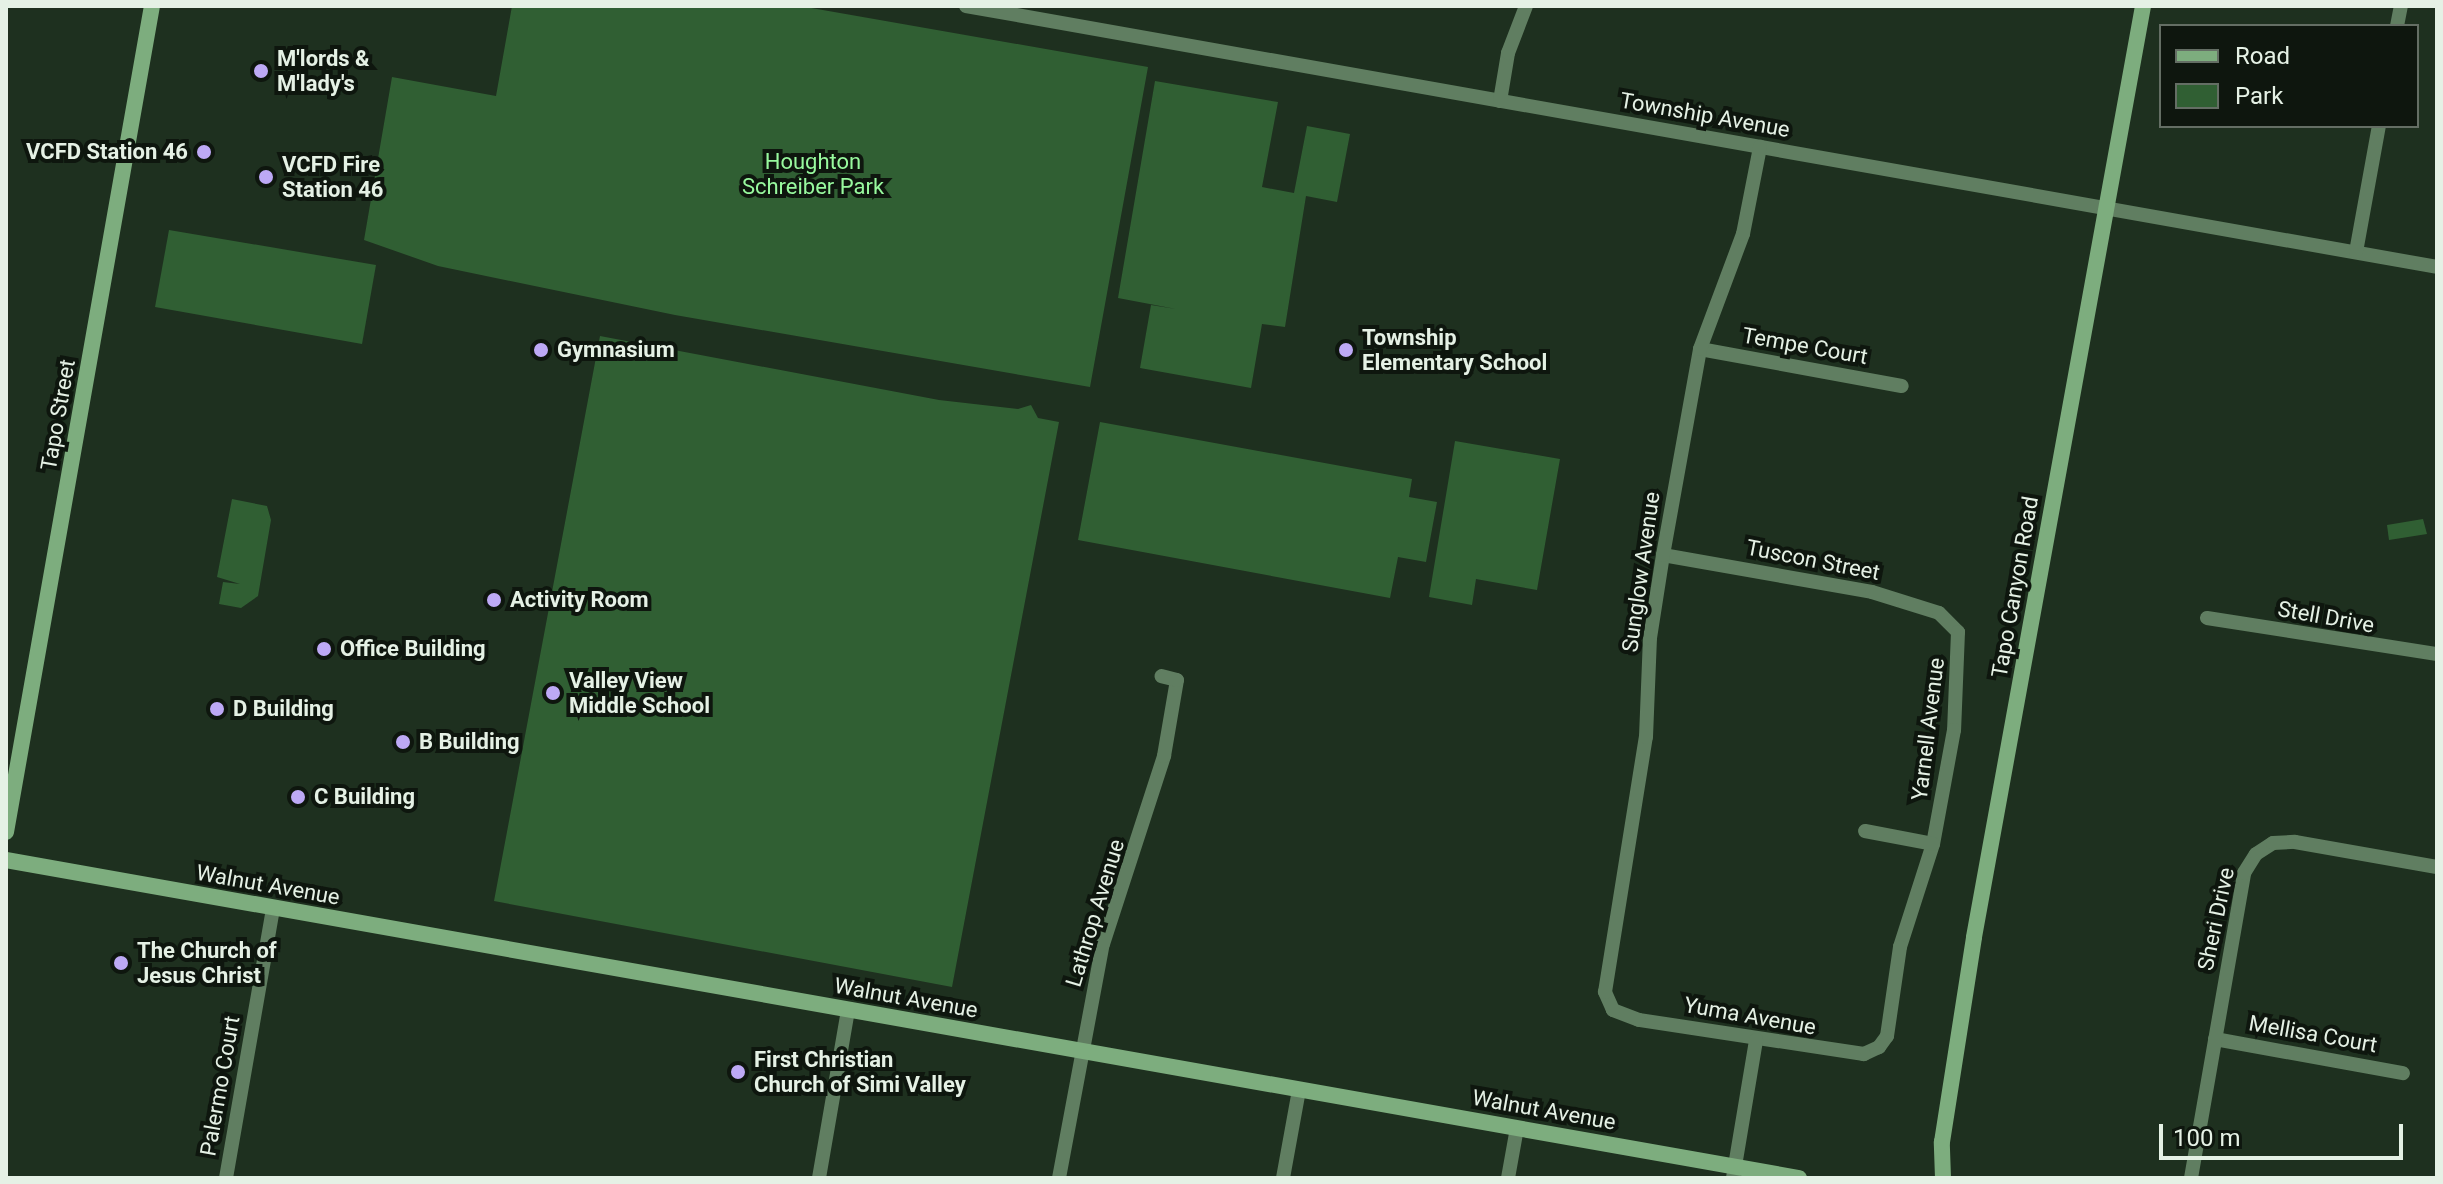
<!DOCTYPE html>
<style>
body{margin:0}
#map{position:relative;width:2443px;height:1184px;overflow:hidden;background:#1e301f;font-family:Roboto,sans-serif}
div>[style]{position:absolute}
.green>*{inset:0;background:#305f33}
.street>*{height:14px;margin:-7px;padding:0 7px;transform-origin:7px;border-radius:7px;background:#607e61}
.secondary>*{height:16px;margin:-8px;padding:0 8px;transform-origin:8px;border-radius:8px;background:#7dad7e}
.dots>*{width:22px;height:22px;translate:-50% -50%;box-sizing:border-box;border:4px solid #0e160e;border-radius:50%}
span{translate:-50% -50%;white-space:nowrap;text-align:center;line-height:1.15;-webkit-text-stroke:8px #0e160e;paint-order:stroke}
.poi-label{font-size:22px;color:#e5f1e5;font-weight:700}
.left{translate:0 -50%;text-align:left}
.right{translate:-100% -50%;text-align:right}
.street-label{font-size:22px;color:#e5f1e5}
.park-label{font-size:22px;color:#98f99e}
.frame{position:absolute;inset:0;border:8px solid #e5f1e5;pointer-events:none}
.legend{position:absolute;left:2159px;top:24px;width:260px;height:104px;box-sizing:border-box;background:#0e160e;border:2px solid #646e64;margin:0;padding:10px 14px;list-style:none;font-size:24px;color:#e5f1e5}
.legend li{display:flex;align-items:center;gap:16px;height:40px}
.legend b{width:40px;border:2px solid #646e64}
.scale{position:absolute;left:2159px;top:1124px;width:244px;height:36px;box-sizing:border-box;border:4px solid #e5f1e5;border-top:0;padding-left:10px;font-size:24px;line-height:28px;white-space:nowrap;color:#e5f1e5;-webkit-text-stroke:6px #0e160e;paint-order:stroke}
</style>
<div id="map">
<div class="green">
<i style="clip-path:polygon(512px 6px,800px 6px,1148px 67px,1090px 387px,675px 315px,438px 266px,364px 240px,392px 77px,496px 96px)"></i>
<i style="clip-path:polygon(1155px 81px,1278px 102px,1262px 187px,1294px 193px,1307px 126px,1350px 134px,1337px 202px,1306px 196px,1285px 327px,1262px 324px,1251px 388px,1140px 368px,1151px 305px,1176px 309px,1118px 298px)"></i>
<i style="clip-path:polygon(169px 230px,376px 265px,362px 344px,155px 307px)"></i>
<i style="clip-path:polygon(600px 336px,939px 400px,1018px 409px,1031px 405px,1038px 418px,1059px 422px,952px 987px,494px 901px)"></i>
<i style="clip-path:polygon(1100px 422px,1412px 479px,1409px 497px,1437px 502px,1426px 562px,1398px 557px,1390px 598px,1078px 540px)"></i>
<i style="clip-path:polygon(1455px 441px,1560px 459px,1537px 590px,1476px 579px,1472px 605px,1429px 597px)"></i>
<i style="clip-path:polygon(232px 499px,267px 506px,271px 520px,258px 596px,241px 608px,219px 604px,223px 582px,240px 584px,217px 577px)"></i>
<i style="clip-path:polygon(2423px 519px,2427px 534px,2389px 540px,2387px 525px)"></i>
</div>
<div class="street">
<i style="left:966px;top:6px;width:1494px;rotate:10.06deg"></i>
<i style="left:2397px;top:26px;width:20px;rotate:-79deg"></i>
<i style="left:1500px;top:101px;width:49px;rotate:-80.5deg"></i>
<i style="left:1508px;top:53px;width:50px;rotate:-69deg"></i>
<i style="left:2356px;top:252px;width:128px;rotate:-79.7deg"></i>
<i style="left:1700px;top:349px;width:205px;rotate:10.4deg"></i>
<i style="left:1663px;top:555px;width:212px;rotate:10deg"></i>
<i style="left:1872px;top:592px;width:70px;rotate:17.4deg"></i>
<i style="left:1939px;top:613px;width:27px;rotate:45deg"></i>
<i style="left:1958px;top:632px;width:98px;rotate:92.3deg"></i>
<i style="left:1954px;top:730px;width:116px;rotate:100.4deg"></i>
<i style="left:1933px;top:844px;width:108px;rotate:107.8deg"></i>
<i style="left:1900px;top:947px;width:90px;rotate:98.3deg"></i>
<i style="left:1887px;top:1036px;width:14px;rotate:126deg"></i>
<i style="left:1879px;top:1047px;width:17px;rotate:155deg"></i>
<i style="left:1864px;top:1054px;width:228px;rotate:-171.4deg"></i>
<i style="left:1639px;top:1020px;width:28px;rotate:-159deg"></i>
<i style="left:1613px;top:1010px;width:20px;rotate:-114deg"></i>
<i style="left:1605px;top:992px;width:258px;rotate:-80.9deg"></i>
<i style="left:1646px;top:737px;width:99px;rotate:-87.7deg"></i>
<i style="left:1650px;top:638px;width:84px;rotate:-81.1deg"></i>
<i style="left:1663px;top:555px;width:209px;rotate:-79.8deg"></i>
<i style="left:1700px;top:349px;width:123px;rotate:-69.5deg"></i>
<i style="left:1743px;top:234px;width:89px;rotate:-78.9deg"></i>
<i style="left:2207px;top:618px;width:233px;rotate:8.9deg"></i>
<i style="left:1865px;top:831px;width:69px;rotate:10.8deg"></i>
<i style="left:2215px;top:1039px;width:191px;rotate:10.3deg"></i>
<i style="left:226px;top:1178px;width:274px;rotate:-80.1deg"></i>
<i style="left:819px;top:1178px;width:170px;rotate:-80.2deg"></i>
<i style="left:1059px;top:1178px;width:238px;rotate:-79.4deg"></i>
<i style="left:1103px;top:944px;width:198px;rotate:-72deg"></i>
<i style="left:1164px;top:756px;width:77px;rotate:-80.3deg"></i>
<i style="left:1177px;top:680px;width:16px;rotate:-166deg"></i>
<i style="left:1283px;top:1178px;width:89px;rotate:-79.7deg"></i>
<i style="left:1508px;top:1178px;width:51px;rotate:-79.8deg"></i>
<i style="left:1733px;top:1178px;width:140px;rotate:-80.5deg"></i>
<i style="left:2191px;top:1178px;width:310px;rotate:-80.1deg"></i>
<i style="left:2244px;top:873px;width:22px;rotate:-58deg"></i>
<i style="left:2256px;top:854px;width:20px;rotate:-33deg"></i>
<i style="left:2273px;top:843px;width:22px;rotate:-3deg"></i>
<i style="left:2295px;top:842px;width:144px;rotate:10deg"></i>
</div>
<div class="secondary">
<i style="left:6px;top:832px;width:839px;rotate:-79.98deg"></i>
<i style="left:6px;top:860px;width:1821px;rotate:10.06deg"></i>
<i style="left:1943px;top:1178px;width:36px;rotate:-92deg"></i>
<i style="left:1942px;top:1142px;width:207px;rotate:-81.1deg"></i>
<i style="left:1974px;top:937px;width:946px;rotate:-79.71deg"></i>
</div>
<div class="dots">
<i style="left:261px;top:71px;background:#bda9f5"></i>
<i style="left:204px;top:152px;background:#bda9f5"></i>
<i style="left:266px;top:177px;background:#bda9f5"></i>
<i style="left:541px;top:350px;background:#bda9f5"></i>
<i style="left:1346px;top:350px;background:#bda9f5"></i>
<i style="left:494px;top:600px;background:#bda9f5"></i>
<i style="left:324px;top:649px;background:#bda9f5"></i>
<i style="left:553px;top:693px;background:#bda9f5"></i>
<i style="left:217px;top:709px;background:#bda9f5"></i>
<i style="left:403px;top:742px;background:#bda9f5"></i>
<i style="left:298px;top:797px;background:#bda9f5"></i>
<i style="left:121px;top:963px;background:#bda9f5"></i>
<i style="left:738px;top:1072px;background:#bda9f5"></i>
</div>
<div class="poi-label">
<span class="left" style="left:277px;top:71px">M'lords &amp;<br>M'lady's</span>
<span class="right" style="left:188px;top:152px">VCFD Station 46</span>
<span class="left" style="left:282px;top:177px">VCFD Fire<br>Station 46</span>
<span class="left" style="left:1362px;top:350px">Township<br>Elementary School</span>
<span class="left" style="left:557px;top:350px">Gymnasium</span>
<span class="left" style="left:510px;top:600px">Activity Room</span>
<span class="left" style="left:340px;top:649px">Office Building</span>
<span class="left" style="left:569px;top:693px">Valley View<br>Middle School</span>
<span class="left" style="left:233px;top:709px">D Building</span>
<span class="left" style="left:419px;top:742px">B Building</span>
<span class="left" style="left:314px;top:797px">C Building</span>
<span class="left" style="left:137px;top:963px">The Church of<br>Jesus Christ</span>
<span class="left" style="left:754px;top:1072px">First Christian<br>Church of Simi Valley</span>
</div>
<div class="street-label">
<span style="left:1705px;top:115px;rotate:10deg">Township Avenue</span>
<span style="left:1805px;top:346px;rotate:10deg">Tempe Court</span>
<span style="left:58px;top:415px;rotate:-80deg">Tapo Street</span>
<span style="left:1813px;top:560px;rotate:11deg">Tuscon Street</span>
<span style="left:1641px;top:572px;rotate:-82deg">Sunglow Avenue</span>
<span style="left:2015px;top:587px;rotate:-80deg">Tapo Canyon Road</span>
<span style="left:2326px;top:617px;rotate:10deg">Stell Drive</span>
<span style="left:1928px;top:729px;rotate:-83deg">Yarnell Avenue</span>
<span style="left:268px;top:885px;rotate:10deg">Walnut Avenue</span>
<span style="left:1095px;top:913px;rotate:-73deg">Lathrop Avenue</span>
<span style="left:2216px;top:919px;rotate:-78deg">Sheri Drive</span>
<span style="left:906px;top:998px;rotate:10deg">Walnut Avenue</span>
<span style="left:1750px;top:1016px;rotate:10deg">Yuma Avenue</span>
<span style="left:2313px;top:1034px;rotate:10deg">Mellisa Court</span>
<span style="left:220px;top:1086px;rotate:-80deg">Palermo Court</span>
<span style="left:1544px;top:1110px;rotate:10deg">Walnut Avenue</span>
</div>
<div class="park-label">
<span style="left:813px;top:174px">Houghton<br>Schreiber Park</span>
</div>
<div class="frame"></div>
<ul class="legend">
<li><b style="height:10px;background:#7dad7e"></b>Road</li>
<li><b style="height:22px;background:#305f33"></b>Park</li>
</ul>
<div class="scale">100 m</div>
</div>
